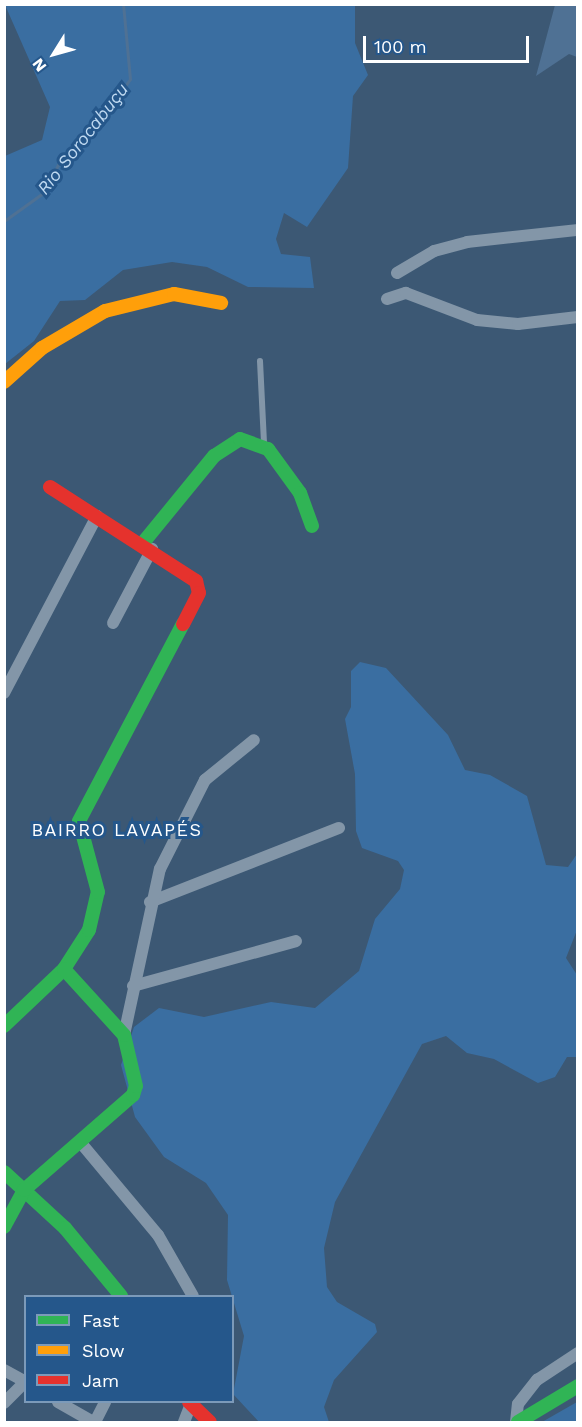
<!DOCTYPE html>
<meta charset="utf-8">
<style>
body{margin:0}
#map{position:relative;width:582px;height:1427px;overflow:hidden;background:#3c5874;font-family:"Work Sans",sans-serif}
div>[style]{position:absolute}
.green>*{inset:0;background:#3a6ea1}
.water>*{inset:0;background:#4f7194}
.stream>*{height:3px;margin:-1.5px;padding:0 1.5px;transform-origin:1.5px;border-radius:1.5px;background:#4f7194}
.lane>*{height:6px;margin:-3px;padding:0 3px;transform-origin:3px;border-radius:3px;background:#8396a8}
.street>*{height:12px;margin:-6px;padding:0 6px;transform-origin:6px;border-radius:6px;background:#8396a8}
.fast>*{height:14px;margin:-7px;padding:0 7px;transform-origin:7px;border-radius:7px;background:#30b455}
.slow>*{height:14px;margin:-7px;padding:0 7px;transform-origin:7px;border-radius:7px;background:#ff9f0a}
.jam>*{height:14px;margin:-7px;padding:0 7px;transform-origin:7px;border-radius:7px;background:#e5322d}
span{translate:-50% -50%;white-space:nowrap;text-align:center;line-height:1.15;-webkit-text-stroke:6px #25578b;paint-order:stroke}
.water-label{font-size:18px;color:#bfd9f1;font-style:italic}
.neighbourhood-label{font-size:18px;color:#fff;letter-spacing:1.5px}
.frame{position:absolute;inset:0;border:6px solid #fff;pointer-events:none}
.legend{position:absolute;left:24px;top:1295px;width:210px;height:108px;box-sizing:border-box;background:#25578b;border:2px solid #7c9ab9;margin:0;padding:8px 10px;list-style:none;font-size:18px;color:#fff}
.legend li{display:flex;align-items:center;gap:12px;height:30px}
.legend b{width:30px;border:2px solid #7c9ab9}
.north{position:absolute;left:24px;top:24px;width:60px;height:60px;-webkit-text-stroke:4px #25578b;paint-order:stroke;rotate:233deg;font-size:16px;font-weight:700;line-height:24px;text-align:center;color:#fff}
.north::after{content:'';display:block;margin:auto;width:21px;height:27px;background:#fff;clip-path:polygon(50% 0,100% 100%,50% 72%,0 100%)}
.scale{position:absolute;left:363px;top:36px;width:166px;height:27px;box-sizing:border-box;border:3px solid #fff;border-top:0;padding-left:8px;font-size:18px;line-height:21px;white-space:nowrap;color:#fff;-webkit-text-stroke:4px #25578b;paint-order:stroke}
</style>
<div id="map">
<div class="green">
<i style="clip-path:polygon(355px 5px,355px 43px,368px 75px,353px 96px,348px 168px,307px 227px,284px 213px,276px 239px,281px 254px,310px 257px,314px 288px,248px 287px,207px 267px,172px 262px,123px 270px,85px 300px,60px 301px,34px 341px,5px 364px,5px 156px,42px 140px,50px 107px,5px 5px)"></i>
<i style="clip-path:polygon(360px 662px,386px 668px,448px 735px,465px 770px,490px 775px,527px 796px,546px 865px,568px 867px,577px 854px,577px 930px,566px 958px,577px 975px,577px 1057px,567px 1057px,555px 1077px,538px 1083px,494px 1059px,467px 1053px,446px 1036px,422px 1044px,335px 1202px,324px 1248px,327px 1287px,337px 1302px,375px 1324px,377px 1332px,334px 1380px,324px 1407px,329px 1422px,259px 1422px,233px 1394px,244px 1336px,227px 1280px,228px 1215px,206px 1183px,164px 1157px,135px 1117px,121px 1065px,134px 1027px,159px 1008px,204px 1017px,271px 1002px,315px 1008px,359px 971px,375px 919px,400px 889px,404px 870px,398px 861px,362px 848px,356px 831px,355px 774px,345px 719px,351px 707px,351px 671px)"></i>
<i style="clip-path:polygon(577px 1402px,577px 1422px,542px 1422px)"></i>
</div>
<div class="water">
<i style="clip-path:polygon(555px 5px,577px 5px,577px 57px,569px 54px,536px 76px)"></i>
</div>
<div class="stream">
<i style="left:4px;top:221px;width:48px;rotate:-35.7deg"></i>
<i style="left:43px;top:193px;width:32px;rotate:-62deg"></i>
<i style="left:58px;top:165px;width:62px;rotate:-45.7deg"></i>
<i style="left:101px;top:121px;width:51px;rotate:-55.4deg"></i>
<i style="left:130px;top:79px;width:75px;rotate:-95.3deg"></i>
</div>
<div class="lane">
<i style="left:260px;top:361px;width:83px;rotate:87.2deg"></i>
</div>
<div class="street">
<i style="left:397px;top:273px;width:43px;rotate:-30.7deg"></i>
<i style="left:434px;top:251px;width:34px;rotate:-15deg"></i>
<i style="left:467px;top:242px;width:112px;rotate:-6.2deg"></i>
<i style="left:387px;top:299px;width:20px;rotate:-18deg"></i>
<i style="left:406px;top:293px;width:76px;rotate:20.8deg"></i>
<i style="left:477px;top:320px;width:41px;rotate:5.6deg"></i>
<i style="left:518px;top:324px;width:60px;rotate:-6.7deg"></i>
<i style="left:113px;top:623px;width:84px;rotate:-62.2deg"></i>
<i style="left:4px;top:693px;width:200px;rotate:-62.3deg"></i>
<i style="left:150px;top:902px;width:203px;rotate:-21.4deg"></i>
<i style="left:133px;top:986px;width:169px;rotate:-15.4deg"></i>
<i style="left:124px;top:1035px;width:170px;rotate:-77.8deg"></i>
<i style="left:160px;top:869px;width:100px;rotate:-63.2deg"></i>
<i style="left:205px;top:780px;width:63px;rotate:-39.2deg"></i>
<i style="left:81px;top:1143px;width:120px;rotate:50.1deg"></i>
<i style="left:158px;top:1235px;width:70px;rotate:60.2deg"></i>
<i style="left:4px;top:1370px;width:25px;rotate:29deg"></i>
<i style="left:58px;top:1402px;width:40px;rotate:29.7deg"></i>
<i style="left:4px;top:1403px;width:30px;rotate:-45deg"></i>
<i style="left:95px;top:1422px;width:22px;rotate:-63deg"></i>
<i style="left:184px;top:1422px;width:19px;rotate:-69deg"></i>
<i style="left:516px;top:1422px;width:18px;rotate:-84deg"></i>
<i style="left:518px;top:1404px;width:31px;rotate:-52deg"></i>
<i style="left:537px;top:1380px;width:49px;rotate:-33.4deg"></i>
</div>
<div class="fast">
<i style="left:142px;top:544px;width:114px;rotate:-50.7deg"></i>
<i style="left:214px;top:456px;width:31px;rotate:-33deg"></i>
<i style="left:240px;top:439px;width:30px;rotate:20deg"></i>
<i style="left:268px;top:449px;width:54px;rotate:54deg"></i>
<i style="left:300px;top:493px;width:35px;rotate:70deg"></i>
<i style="left:4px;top:1026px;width:83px;rotate:-43.5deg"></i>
<i style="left:64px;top:969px;width:46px;rotate:-57.3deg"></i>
<i style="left:89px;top:930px;width:39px;rotate:-77deg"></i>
<i style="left:98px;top:892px;width:73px;rotate:-105deg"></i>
<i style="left:79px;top:821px;width:223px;rotate:-62.2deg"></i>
<i style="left:4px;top:1172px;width:83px;rotate:42.6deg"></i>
<i style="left:65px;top:1228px;width:88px;rotate:50.5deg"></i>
<i style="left:4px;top:1227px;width:42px;rotate:-61.6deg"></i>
<i style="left:24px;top:1190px;width:145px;rotate:-41.1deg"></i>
<i style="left:133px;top:1095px;width:9px;rotate:-72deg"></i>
<i style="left:136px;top:1086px;width:52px;rotate:-103.2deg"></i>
<i style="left:124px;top:1035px;width:89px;rotate:-132.3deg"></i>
<i style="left:518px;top:1422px;width:70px;rotate:-31deg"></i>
</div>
<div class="slow">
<i style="left:4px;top:382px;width:51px;rotate:-41.8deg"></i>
<i style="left:42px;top:348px;width:73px;rotate:-30.4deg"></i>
<i style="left:105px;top:311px;width:71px;rotate:-13.8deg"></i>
<i style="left:174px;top:294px;width:48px;rotate:10.8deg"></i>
</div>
<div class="jam">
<i style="left:50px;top:487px;width:174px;rotate:32.8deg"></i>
<i style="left:196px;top:581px;width:12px;rotate:76deg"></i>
<i style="left:199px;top:593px;width:35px;rotate:117deg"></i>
<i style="left:189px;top:1402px;width:29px;rotate:44deg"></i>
</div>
<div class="water-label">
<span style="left:83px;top:139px;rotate:-52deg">Rio Sorocabuçu</span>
</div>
<div class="neighbourhood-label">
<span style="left:117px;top:830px">BAIRRO LAVAPÉS</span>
</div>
<div class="frame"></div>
<ul class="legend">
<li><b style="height:8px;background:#30b455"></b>Fast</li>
<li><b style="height:8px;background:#ff9f0a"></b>Slow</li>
<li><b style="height:8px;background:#e5322d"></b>Jam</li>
</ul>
<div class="north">N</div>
<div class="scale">100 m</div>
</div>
